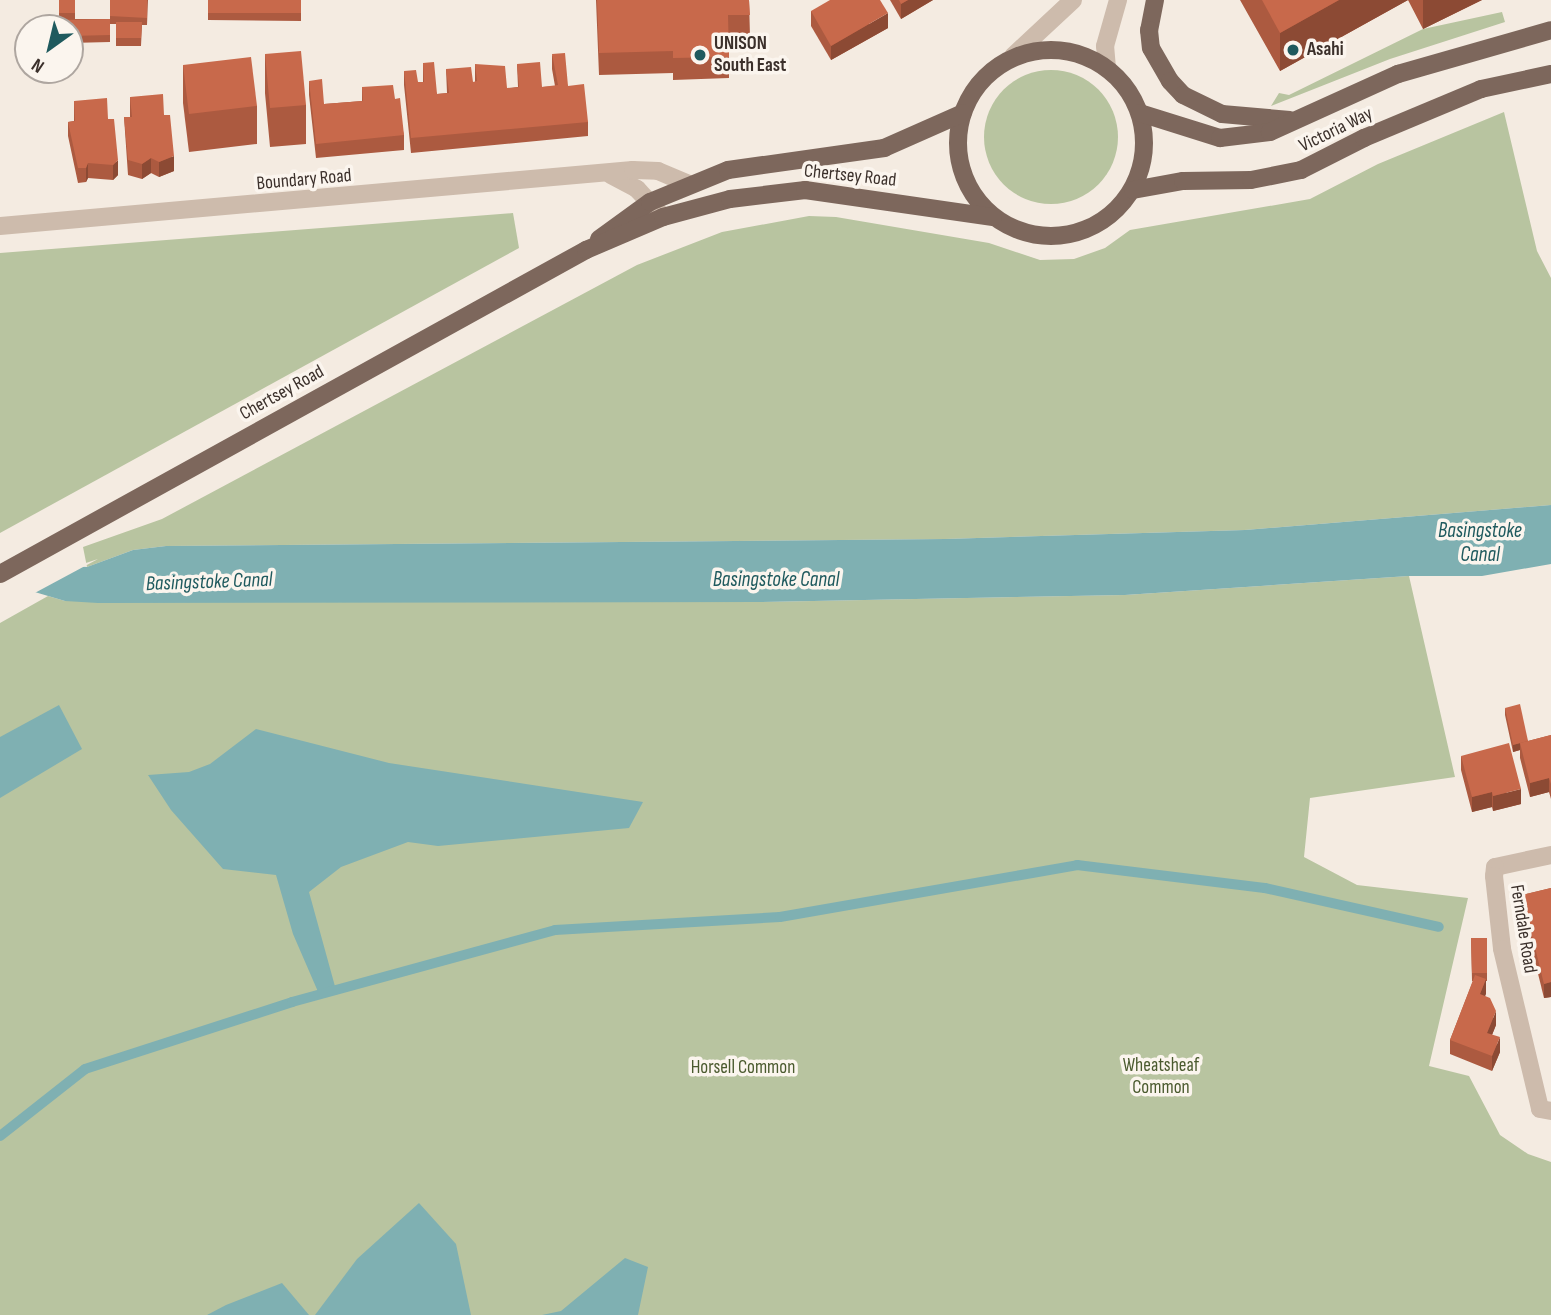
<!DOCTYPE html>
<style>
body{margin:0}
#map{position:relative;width:1551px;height:1315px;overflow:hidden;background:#f4ebe1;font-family:"Sofia Sans Condensed",sans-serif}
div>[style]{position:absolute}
.green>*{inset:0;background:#b8c4a0}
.round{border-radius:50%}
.water>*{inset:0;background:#7fb0b2}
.pier>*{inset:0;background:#f4ebe1}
.stream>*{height:10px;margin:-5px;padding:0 5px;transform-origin:5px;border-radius:5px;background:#7fb0b2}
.minor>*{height:18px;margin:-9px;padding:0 9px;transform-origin:9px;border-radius:9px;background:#cdbbac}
.major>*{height:18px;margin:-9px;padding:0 9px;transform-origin:9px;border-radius:9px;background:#7d675c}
.major>.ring{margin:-9px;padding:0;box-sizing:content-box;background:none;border:18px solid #7d675c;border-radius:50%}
.wall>*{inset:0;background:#ac5a40}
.shaded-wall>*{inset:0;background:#8c4a34}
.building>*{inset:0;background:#c8694b}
.dots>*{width:19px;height:19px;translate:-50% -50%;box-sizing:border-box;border:4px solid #fbf5ee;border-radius:50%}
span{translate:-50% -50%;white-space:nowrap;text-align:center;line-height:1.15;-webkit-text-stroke:7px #fbf5ee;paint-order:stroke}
.poi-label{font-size:19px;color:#3b302b;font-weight:700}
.left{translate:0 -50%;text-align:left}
.street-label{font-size:19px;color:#3b302b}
.park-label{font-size:19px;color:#4a5a2e}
.water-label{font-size:21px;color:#1f5a5e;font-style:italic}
.north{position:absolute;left:14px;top:14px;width:70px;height:70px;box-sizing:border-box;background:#fbf5ee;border:2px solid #aea6a0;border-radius:50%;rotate:214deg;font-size:19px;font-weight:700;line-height:28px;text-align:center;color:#3b302b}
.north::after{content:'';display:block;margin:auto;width:24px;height:32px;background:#1f5a5e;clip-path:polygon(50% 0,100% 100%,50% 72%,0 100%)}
</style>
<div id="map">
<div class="green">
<i style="clip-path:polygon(1502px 12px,1505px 22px,1390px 59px,1271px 106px,1279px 93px,1289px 95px,1423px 29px)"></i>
<i class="round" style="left:984px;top:70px;width:134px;height:134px"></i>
<i style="clip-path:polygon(1504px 112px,1537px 251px,1551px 278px,1551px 505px,1245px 530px,945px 539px,166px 546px,133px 550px,87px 567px,83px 547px,162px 519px,637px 265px,722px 232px,809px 216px,836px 217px,989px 243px,1040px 260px,1074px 259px,1105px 248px,1130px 230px,1310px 199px,1378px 164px)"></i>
<i style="clip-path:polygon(513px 213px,519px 248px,0 533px,0 253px)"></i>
<i style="clip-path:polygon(1409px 576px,1455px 777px,1310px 798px,1304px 857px,1357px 885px,1468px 898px,1429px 1066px,1469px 1076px,1500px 1135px,1528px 1154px,1551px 1162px,1551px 1315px,0 1315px,0 623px,48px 596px,65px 601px,758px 602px,1125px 595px)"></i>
</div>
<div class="water">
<i style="clip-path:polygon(1551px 505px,1551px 564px,1482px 576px,1409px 576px,1125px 595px,758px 602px,98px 603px,65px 601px,28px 590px,72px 566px,87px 567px,133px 550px,166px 546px,945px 539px,1245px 530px)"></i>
<i style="clip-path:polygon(59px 705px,82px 749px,0 798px,0 737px)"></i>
<i style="clip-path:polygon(256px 729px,389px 763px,643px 802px,629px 828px,438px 846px,408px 842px,341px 867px,309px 892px,336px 990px,319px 994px,293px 934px,276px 875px,223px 869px,171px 810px,148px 775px,189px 772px,210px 764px)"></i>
<i style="clip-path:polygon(419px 1203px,456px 1244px,471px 1315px,315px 1315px,357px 1259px)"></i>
<i style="clip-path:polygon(625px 1258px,648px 1267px,638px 1315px,542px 1315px,561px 1311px)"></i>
<i style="clip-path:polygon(282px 1283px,309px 1315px,207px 1315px,226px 1305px)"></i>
</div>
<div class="pier">
<i style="clip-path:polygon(98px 559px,31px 595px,0 594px,0 562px,86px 563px)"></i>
</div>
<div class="stream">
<i style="left:0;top:1136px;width:108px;rotate:-38.2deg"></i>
<i style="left:85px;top:1069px;width:218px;rotate:-17.9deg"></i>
<i style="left:292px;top:1002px;width:273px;rotate:-15.3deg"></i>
<i style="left:555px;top:930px;width:225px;rotate:-3.3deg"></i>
<i style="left:780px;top:917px;width:302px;rotate:-9.9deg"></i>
<i style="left:1077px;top:865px;width:189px;rotate:7deg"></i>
<i style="left:1265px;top:888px;width:178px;rotate:12.6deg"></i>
</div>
<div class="minor">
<i style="left:1013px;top:56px;width:82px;rotate:-43deg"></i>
<i style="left:1107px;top:68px;width:22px;rotate:-95deg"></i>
<i style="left:1105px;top:46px;width:48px;rotate:-74.2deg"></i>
<i style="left:611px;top:175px;width:30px;rotate:28deg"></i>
<i style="left:637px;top:189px;width:34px;rotate:47deg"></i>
<i style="left:0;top:226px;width:635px;rotate:-5.06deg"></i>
<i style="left:633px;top:170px;width:25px;rotate:2deg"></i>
<i style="left:658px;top:171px;width:33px;rotate:23deg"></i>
<i style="left:1551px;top:855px;width:57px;rotate:167.9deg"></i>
<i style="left:1495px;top:867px;width:9px;rotate:96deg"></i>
<i style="left:1494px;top:876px;width:73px;rotate:83.7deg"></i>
<i style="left:1502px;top:949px;width:164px;rotate:76.6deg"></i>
<i style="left:1540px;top:1109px;width:11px;rotate:10deg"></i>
</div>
<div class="major">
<i style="left:1155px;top:0;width:31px;rotate:101deg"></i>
<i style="left:1149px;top:30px;width:18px;rotate:84deg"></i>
<i style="left:1151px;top:48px;width:38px;rotate:60deg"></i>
<i style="left:1170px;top:81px;width:19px;rotate:47deg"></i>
<i style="left:1183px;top:95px;width:43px;rotate:26deg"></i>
<i style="left:1222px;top:114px;width:68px;rotate:5deg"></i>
<i class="ring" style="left:958px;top:50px;width:168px;height:168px"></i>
<i style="left:1140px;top:113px;width:84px;rotate:17.4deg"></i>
<i style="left:1220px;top:138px;width:50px;rotate:-6.8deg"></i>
<i style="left:1270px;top:132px;width:141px;rotate:-24.4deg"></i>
<i style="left:1398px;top:74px;width:159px;rotate:-16deg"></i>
<i style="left:1133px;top:190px;width:51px;rotate:-10.2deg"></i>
<i style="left:1183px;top:181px;width:68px;rotate:-0.8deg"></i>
<i style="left:1251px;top:180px;width:51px;rotate:-11.3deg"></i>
<i style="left:1301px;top:170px;width:71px;rotate:-26.9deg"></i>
<i style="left:1364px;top:138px;width:127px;rotate:-22.7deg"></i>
<i style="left:1481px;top:89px;width:72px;rotate:-12.1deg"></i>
<i style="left:599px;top:239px;width:63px;rotate:-36deg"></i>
<i style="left:650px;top:202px;width:84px;rotate:-22.3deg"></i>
<i style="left:728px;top:170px;width:158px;rotate:-8deg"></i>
<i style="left:884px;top:148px;width:86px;rotate:-23.9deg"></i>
<i style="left:0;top:574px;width:670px;rotate:-28.94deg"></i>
<i style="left:586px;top:250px;width:84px;rotate:-23.2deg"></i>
<i style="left:663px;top:217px;width:69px;rotate:-15deg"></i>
<i style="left:730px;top:199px;width:76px;rotate:-6.8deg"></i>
<i style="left:805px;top:190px;width:190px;rotate:8.2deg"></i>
</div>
<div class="wall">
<i style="clip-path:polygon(59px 0,75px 0,75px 19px,110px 19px,110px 0,148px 0,147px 25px,142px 25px,141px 46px,116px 46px,116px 24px,110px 24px,110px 42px,70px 43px,70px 28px,59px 28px)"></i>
<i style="clip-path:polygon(208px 0,301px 0,301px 21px,208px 20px)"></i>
<i style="clip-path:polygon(596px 0,749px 0,750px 36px,729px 37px,729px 78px,673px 80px,673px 73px,599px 75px)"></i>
<i style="clip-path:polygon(890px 0,933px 0,901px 19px)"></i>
<i style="clip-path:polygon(1240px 0,1482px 0,1423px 29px,1408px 0,1280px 71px)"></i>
<i style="clip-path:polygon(811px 11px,888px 28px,831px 60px,811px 26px)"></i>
<i style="clip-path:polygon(265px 54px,306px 105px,306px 144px,270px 147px,265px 93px)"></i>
<i style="clip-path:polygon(552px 54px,568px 86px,588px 122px,588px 136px,411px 153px,404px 85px,404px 71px,418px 82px,423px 82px,423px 63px,437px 94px,447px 93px,446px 69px,473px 82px,475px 82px,475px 64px,507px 88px,518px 87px,517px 64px,542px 87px,555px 86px,552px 69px)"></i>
<i style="clip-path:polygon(183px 65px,257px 106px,257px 144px,189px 152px,183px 103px)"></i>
<i style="clip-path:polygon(309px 81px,324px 104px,362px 101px,362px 87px,395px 99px,404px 135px,404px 150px,316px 158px,309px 95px)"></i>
<i style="clip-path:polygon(130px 97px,164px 115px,174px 171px,159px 177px,151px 173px,142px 179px,128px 175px,124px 117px,130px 117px)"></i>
<i style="clip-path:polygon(74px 101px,108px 119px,118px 175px,113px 180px,88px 178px,86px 182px,78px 183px,68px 136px,68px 122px,74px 121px)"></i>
<i style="clip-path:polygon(1505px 708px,1528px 741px,1551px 735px,1551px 799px,1549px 792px,1530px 797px,1520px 758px,1520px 750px,1513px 752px,1505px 715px)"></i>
<i style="clip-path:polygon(1461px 756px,1521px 804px,1493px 811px,1492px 807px,1472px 812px,1461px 770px)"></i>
<i style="clip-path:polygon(1551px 888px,1551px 997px,1544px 998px,1522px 909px,1522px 895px)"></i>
<i style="clip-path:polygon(1471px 938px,1487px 938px,1487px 981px,1486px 981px,1485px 996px,1496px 1025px,1492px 1035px,1500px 1052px,1492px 1071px,1450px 1054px,1450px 1040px,1473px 981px,1472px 981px)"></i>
</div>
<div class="shaded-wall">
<i style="clip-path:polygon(908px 0,933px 0,901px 19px,901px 4px)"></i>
<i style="clip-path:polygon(1339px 0,1408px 0,1280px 71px,1280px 33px)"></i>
<i style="clip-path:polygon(1423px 0,1482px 0,1423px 29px)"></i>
<i style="clip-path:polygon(888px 13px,888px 28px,831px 60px,831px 46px)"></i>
<i style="clip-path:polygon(174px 156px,174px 171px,159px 177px,159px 162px)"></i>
<i style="clip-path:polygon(151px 158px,151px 173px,142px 179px,142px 164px)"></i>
<i style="clip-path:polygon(118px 160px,118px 175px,113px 180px,113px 165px)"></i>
<i style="clip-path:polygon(88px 163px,88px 178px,86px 182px,86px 168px)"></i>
<i style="clip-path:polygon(1520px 743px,1520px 750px,1513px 752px,1513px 745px)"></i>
<i style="clip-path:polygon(1549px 778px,1549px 792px,1530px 797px,1530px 783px)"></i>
<i style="clip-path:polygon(1521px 789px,1521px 804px,1493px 811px,1493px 796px)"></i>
<i style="clip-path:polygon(1492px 792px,1492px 807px,1472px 812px,1472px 797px)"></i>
<i style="clip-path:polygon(1486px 979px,1486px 994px,1480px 1009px,1480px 994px)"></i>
<i style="clip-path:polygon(1551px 982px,1551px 997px,1544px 998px,1544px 984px)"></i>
<i style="clip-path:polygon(1496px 1011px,1496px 1025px,1487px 1047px,1487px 1033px)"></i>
<i style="clip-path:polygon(1500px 1037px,1500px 1052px,1492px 1071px,1492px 1056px)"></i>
</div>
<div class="building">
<i style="clip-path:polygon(59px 0,75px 0,75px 13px,59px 13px)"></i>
<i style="clip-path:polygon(110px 0,147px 0,147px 18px,110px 16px)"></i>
<i style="clip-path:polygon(208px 0,301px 0,301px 13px,208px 13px)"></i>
<i style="clip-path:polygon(597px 0,749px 0,750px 15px,728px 15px,729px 57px,673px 58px,673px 51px,599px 53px)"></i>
<i style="clip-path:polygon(830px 0,880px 0,888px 13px,831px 46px,811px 11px)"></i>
<i style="clip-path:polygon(899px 0,908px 0,901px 4px)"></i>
<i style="clip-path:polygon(1262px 0,1339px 0,1280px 33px)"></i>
<i style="clip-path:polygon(110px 19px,110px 35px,70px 36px,70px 28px,59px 28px,59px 20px)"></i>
<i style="clip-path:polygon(116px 22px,142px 22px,141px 38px,116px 38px)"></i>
<i style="clip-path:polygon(301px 51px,306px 105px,270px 108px,265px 54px)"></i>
<i style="clip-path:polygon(565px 53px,568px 86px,584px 84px,588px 122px,411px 138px,404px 71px,416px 70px,418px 82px,424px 82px,423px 63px,434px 62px,437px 94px,449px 93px,446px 69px,471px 67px,473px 82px,477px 81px,475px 64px,505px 66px,507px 88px,512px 88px,519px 87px,517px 64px,540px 62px,542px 87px,558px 85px,552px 54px)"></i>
<i style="clip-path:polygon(251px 57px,257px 106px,189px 114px,183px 65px)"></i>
<i style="clip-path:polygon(322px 79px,324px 104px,363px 101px,362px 87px,393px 85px,395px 99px,400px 98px,404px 135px,316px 144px,309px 81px)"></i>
<i style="clip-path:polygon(163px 94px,164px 115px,170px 115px,174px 156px,159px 162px,151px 158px,142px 164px,128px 160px,124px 117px,132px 117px,130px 97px)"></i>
<i style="clip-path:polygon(107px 98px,108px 119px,114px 119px,118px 160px,113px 165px,88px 163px,86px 168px,78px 168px,68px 122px,75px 121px,74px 101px)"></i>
<i style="clip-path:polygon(1520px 704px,1528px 741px,1513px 745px,1505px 708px)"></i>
<i style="clip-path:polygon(1551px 735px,1551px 784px,1549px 778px,1530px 783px,1520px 743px)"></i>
<i style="clip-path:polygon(1509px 743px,1521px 789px,1493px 796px,1492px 792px,1472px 797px,1461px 756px)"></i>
<i style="clip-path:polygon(1551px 888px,1551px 982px,1544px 984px,1522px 895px)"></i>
<i style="clip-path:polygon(1471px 938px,1487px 938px,1487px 973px,1472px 973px)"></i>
<i style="clip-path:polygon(1475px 975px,1486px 979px,1480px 994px,1490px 998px,1496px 1011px,1487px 1033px,1500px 1037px,1492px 1056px,1450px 1040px)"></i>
</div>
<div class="dots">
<i style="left:1293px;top:50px;background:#1f5a5e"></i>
<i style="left:700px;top:55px;background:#1f5a5e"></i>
</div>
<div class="poi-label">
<span class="left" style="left:714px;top:55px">UNISON<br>South East</span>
<span class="left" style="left:1307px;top:50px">Asahi</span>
</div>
<div class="street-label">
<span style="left:1336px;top:130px;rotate:-26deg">Victoria Way</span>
<span style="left:850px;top:176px;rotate:6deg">Chertsey Road</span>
<span style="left:304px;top:180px;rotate:-5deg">Boundary Road</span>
<span style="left:282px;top:393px;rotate:-29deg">Chertsey Road</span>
<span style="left:1523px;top:929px;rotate:81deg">Ferndale Road</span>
</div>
<div class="park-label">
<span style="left:1161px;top:1077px">Wheatsheaf<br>Common</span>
<span style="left:743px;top:1068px">Horsell Common</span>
</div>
<div class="water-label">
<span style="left:1480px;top:543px">Basingstoke<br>Canal</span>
<span style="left:776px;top:580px">Basingstoke Canal</span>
<span style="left:209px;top:582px;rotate:-2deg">Basingstoke Canal</span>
</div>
<div class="north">N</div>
</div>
